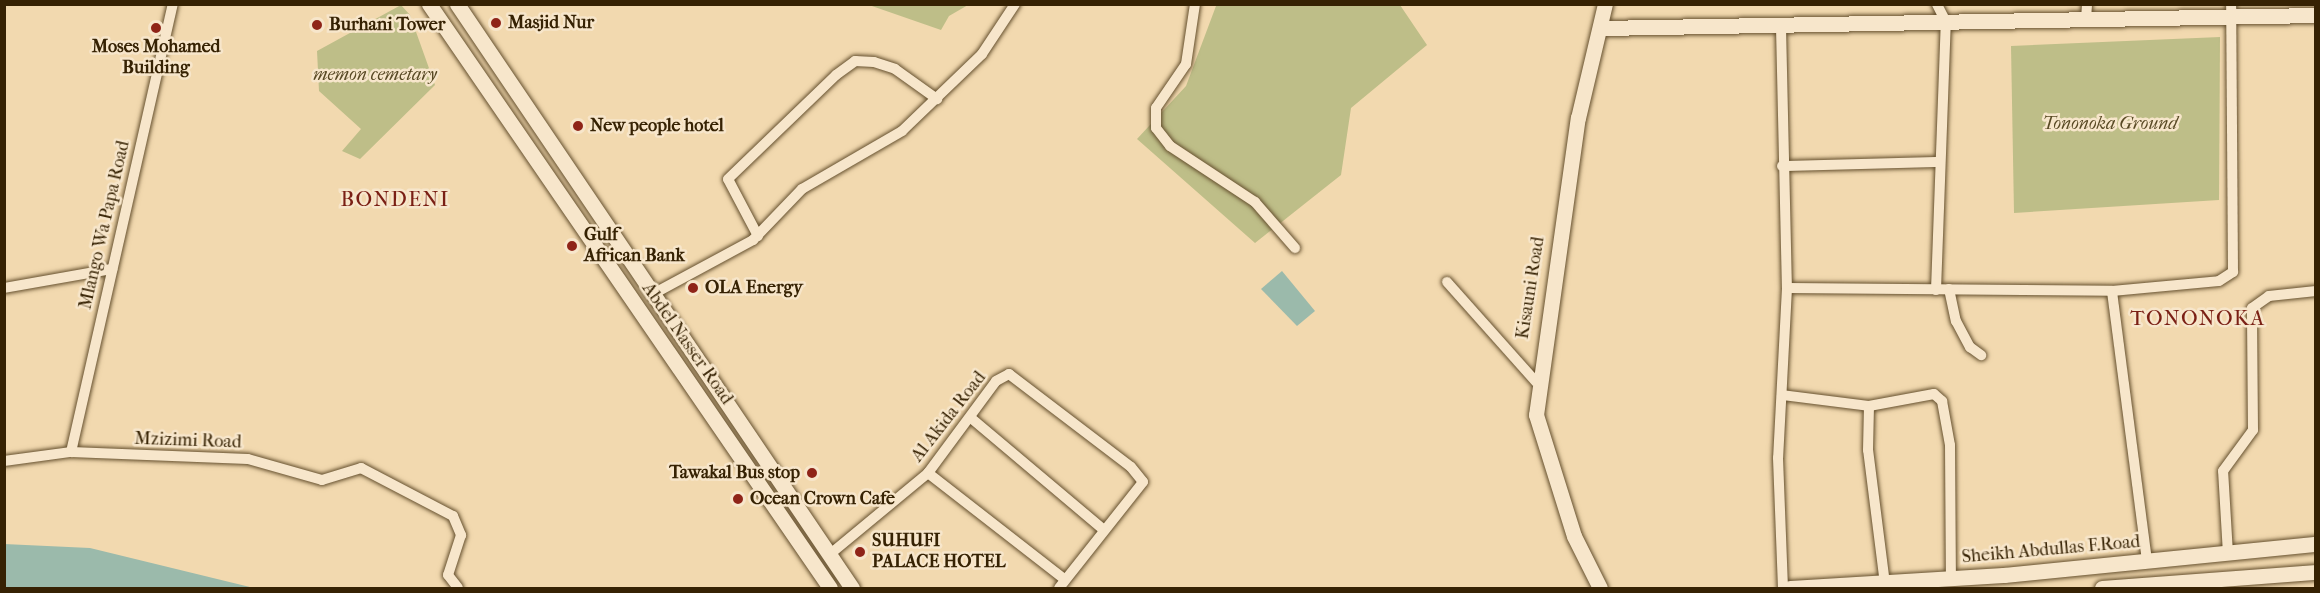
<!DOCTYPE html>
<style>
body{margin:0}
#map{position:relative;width:2320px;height:593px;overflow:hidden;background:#f2d9af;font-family:"IM FELL French Canon",serif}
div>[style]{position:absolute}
.green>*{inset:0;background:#bebe88}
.water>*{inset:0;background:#9bbaab}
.roads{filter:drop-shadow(0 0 2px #65502e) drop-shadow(0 0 2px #65502e)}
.street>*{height:10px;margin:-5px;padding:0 5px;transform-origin:5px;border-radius:5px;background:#f7e6cb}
.secondary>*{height:15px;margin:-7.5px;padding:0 7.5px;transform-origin:7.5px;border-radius:7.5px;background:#f7e6cb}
.dots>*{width:16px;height:16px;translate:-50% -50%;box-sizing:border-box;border:3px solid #f7e6cb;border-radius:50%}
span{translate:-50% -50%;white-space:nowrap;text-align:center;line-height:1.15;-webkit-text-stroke:5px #f7e6cb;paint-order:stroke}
.poi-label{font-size:18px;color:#362203;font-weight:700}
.left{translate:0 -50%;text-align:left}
.right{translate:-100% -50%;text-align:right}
.park-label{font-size:18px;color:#584924;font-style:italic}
.street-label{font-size:18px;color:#362203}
.quarter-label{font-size:21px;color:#7a1f14;letter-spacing:1.5px}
.frame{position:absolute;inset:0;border:6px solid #362203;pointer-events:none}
</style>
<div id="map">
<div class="green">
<i style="clip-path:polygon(401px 5px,410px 15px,435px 85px,360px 159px,342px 151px,361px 129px,319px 91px,317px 51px)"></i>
<i style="clip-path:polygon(869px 5px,968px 4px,968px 5px,949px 16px,941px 30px)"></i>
<i style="clip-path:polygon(1400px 5px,1427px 45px,1351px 108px,1341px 175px,1255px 243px,1137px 139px,1186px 86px,1216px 6px)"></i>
<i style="clip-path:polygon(2220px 37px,2219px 200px,2014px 213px,2011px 46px)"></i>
</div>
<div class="water">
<i style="clip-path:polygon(1282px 271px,1315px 311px,1297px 326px,1261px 289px)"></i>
<i style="clip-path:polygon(4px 544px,90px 548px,254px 588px,5px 588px)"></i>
</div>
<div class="roads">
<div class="street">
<i style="left:1195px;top:4px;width:61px;rotate:98.5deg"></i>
<i style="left:1186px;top:64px;width:53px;rotate:124.3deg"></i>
<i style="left:1156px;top:108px;width:20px;rotate:90deg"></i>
<i style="left:1156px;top:128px;width:23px;rotate:52deg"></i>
<i style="left:1170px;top:146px;width:102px;rotate:33.4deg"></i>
<i style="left:1255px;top:202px;width:61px;rotate:49deg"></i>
<i style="left:2086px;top:19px;width:15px;rotate:-86deg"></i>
<i style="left:1781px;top:27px;width:261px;rotate:88.7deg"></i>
<i style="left:1787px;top:288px;width:170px;rotate:93deg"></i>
<i style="left:1778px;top:458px;width:130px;rotate:87.8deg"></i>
<i style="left:1782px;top:166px;width:158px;rotate:-1.5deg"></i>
<i style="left:758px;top:236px;width:64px;rotate:-117.8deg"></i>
<i style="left:728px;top:179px;width:150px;rotate:-43.9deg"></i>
<i style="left:836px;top:75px;width:24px;rotate:-36deg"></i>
<i style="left:855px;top:61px;width:19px;rotate:3deg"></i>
<i style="left:874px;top:62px;width:22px;rotate:18deg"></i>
<i style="left:895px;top:69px;width:52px;rotate:35.5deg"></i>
<i style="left:1447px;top:282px;width:134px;rotate:48.3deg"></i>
<i style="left:4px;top:288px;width:110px;rotate:-10deg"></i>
<i style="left:1787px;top:288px;width:325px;rotate:0.5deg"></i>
<i style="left:1949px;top:289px;width:33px;rotate:78deg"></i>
<i style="left:1956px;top:321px;width:30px;rotate:62deg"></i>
<i style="left:1970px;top:347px;width:14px;rotate:36deg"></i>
<i style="left:1936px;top:290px;width:268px;rotate:-87.9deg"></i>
<i style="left:1946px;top:22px;width:20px;rotate:-117deg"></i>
<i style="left:653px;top:294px;width:114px;rotate:-28.4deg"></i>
<i style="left:753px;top:240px;width:71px;rotate:-46.1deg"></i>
<i style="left:802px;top:189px;width:116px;rotate:-30.1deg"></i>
<i style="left:902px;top:131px;width:111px;rotate:-43.9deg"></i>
<i style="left:982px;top:54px;width:60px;rotate:-56.6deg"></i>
<i style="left:1782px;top:395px;width:88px;rotate:7.2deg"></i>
<i style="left:971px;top:418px;width:174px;rotate:40.1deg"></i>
<i style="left:71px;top:452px;width:459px;rotate:-77.2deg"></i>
<i style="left:4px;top:461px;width:68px;rotate:-7.7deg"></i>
<i style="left:71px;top:452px;width:177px;rotate:2.3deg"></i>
<i style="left:248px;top:459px;width:77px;rotate:15.8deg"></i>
<i style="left:322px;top:480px;width:41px;rotate:-17.1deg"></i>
<i style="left:361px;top:468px;width:104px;rotate:27.6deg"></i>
<i style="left:453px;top:516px;width:21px;rotate:67deg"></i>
<i style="left:461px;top:535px;width:42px;rotate:108deg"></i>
<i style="left:448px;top:575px;width:16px;rotate:52deg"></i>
<i style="left:928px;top:473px;width:172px;rotate:37.9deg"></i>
<i style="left:2228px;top:554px;width:83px;rotate:-93.4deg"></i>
<i style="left:2223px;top:471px;width:51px;rotate:-53.8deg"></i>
<i style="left:2253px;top:430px;width:122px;rotate:-90.5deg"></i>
<i style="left:2252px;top:308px;width:21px;rotate:-35deg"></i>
<i style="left:2269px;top:296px;width:47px;rotate:-6.1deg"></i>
<i style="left:829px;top:555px;width:129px;rotate:-39.6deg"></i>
<i style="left:928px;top:473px;width:114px;rotate:-53.5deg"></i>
<i style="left:996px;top:381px;width:15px;rotate:-28deg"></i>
<i style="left:1009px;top:374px;width:153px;rotate:37.3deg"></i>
<i style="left:1131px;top:467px;width:19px;rotate:51deg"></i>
<i style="left:1143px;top:482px;width:135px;rotate:128.4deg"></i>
<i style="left:2147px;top:561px;width:272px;rotate:-97.4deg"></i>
<i style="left:2112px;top:291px;width:107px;rotate:-5.3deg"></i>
<i style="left:2219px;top:281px;width:17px;rotate:-33deg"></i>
<i style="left:2233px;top:272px;width:268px;rotate:-90.4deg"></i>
<i style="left:1885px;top:584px;width:135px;rotate:-97.2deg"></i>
<i style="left:1868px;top:450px;width:44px;rotate:-88.7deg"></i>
<i style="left:1869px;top:406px;width:66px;rotate:-10.5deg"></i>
<i style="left:1934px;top:394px;width:11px;rotate:41deg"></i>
<i style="left:1942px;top:401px;width:45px;rotate:79.7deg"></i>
<i style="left:1950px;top:445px;width:133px;rotate:89.6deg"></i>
</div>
<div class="secondary">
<i style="left:429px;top:4px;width:708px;rotate:55.52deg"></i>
<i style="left:457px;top:4px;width:705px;rotate:55.93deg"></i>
<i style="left:1601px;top:28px;width:715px;rotate:-1.04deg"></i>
<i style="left:1600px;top:588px;width:58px;rotate:-116.6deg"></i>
<i style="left:1574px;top:536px;width:127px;rotate:-107.4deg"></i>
<i style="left:1536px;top:415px;width:300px;rotate:-82deg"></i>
<i style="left:1578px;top:118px;width:117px;rotate:-76.7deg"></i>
<i style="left:1790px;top:588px;width:214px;rotate:-3.5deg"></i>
<i style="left:2004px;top:575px;width:314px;rotate:-5.7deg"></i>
<i style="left:2102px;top:588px;width:215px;rotate:-4.3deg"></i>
</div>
</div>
<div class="dots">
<i style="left:496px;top:23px;background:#8f2418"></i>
<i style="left:317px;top:25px;background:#8f2418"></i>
<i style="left:156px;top:28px;background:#8f2418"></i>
<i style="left:578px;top:126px;background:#8f2418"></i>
<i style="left:572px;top:246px;background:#8f2418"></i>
<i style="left:693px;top:288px;background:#8f2418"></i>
<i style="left:812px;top:473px;background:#8f2418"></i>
<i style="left:738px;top:499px;background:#8f2418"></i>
<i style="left:860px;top:552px;background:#8f2418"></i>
</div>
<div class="poi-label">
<span class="left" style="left:508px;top:23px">Masjid Nur</span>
<span class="left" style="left:329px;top:25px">Burhani Tower</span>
<span style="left:156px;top:58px">Moses Mohamed<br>Building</span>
<span class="left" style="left:590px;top:126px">New people hotel</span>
<span class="left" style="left:584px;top:246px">Gulf<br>African Bank</span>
<span class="left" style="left:705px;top:288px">OLA Energy</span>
<span class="right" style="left:800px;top:473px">Tawakal Bus stop</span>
<span class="left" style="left:750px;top:499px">Ocean Crown Cafe</span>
<span class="left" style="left:872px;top:552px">SUHUFI<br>PALACE HOTEL</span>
</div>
<div class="park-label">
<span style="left:375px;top:75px">memon cemetary</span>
<span style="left:2110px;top:124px">Tononoka Ground</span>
</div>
<div class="street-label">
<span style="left:105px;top:225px;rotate:-77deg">Mlango Wa Papa Road</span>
<span style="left:1531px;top:288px;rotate:-81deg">Kisauni Road</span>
<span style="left:687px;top:344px;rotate:55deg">Abdel Nasser Road</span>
<span style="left:949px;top:417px;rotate:-52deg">Al Akida Road</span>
<span style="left:188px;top:441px;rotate:2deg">Mzizimi Road</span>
<span style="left:2051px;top:550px;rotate:-5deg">Sheikh Abdullas F.Road</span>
</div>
<div class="quarter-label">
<span style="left:395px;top:199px">BONDENI</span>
<span style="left:2198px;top:318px">TONONOKA</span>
</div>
<div class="frame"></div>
</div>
